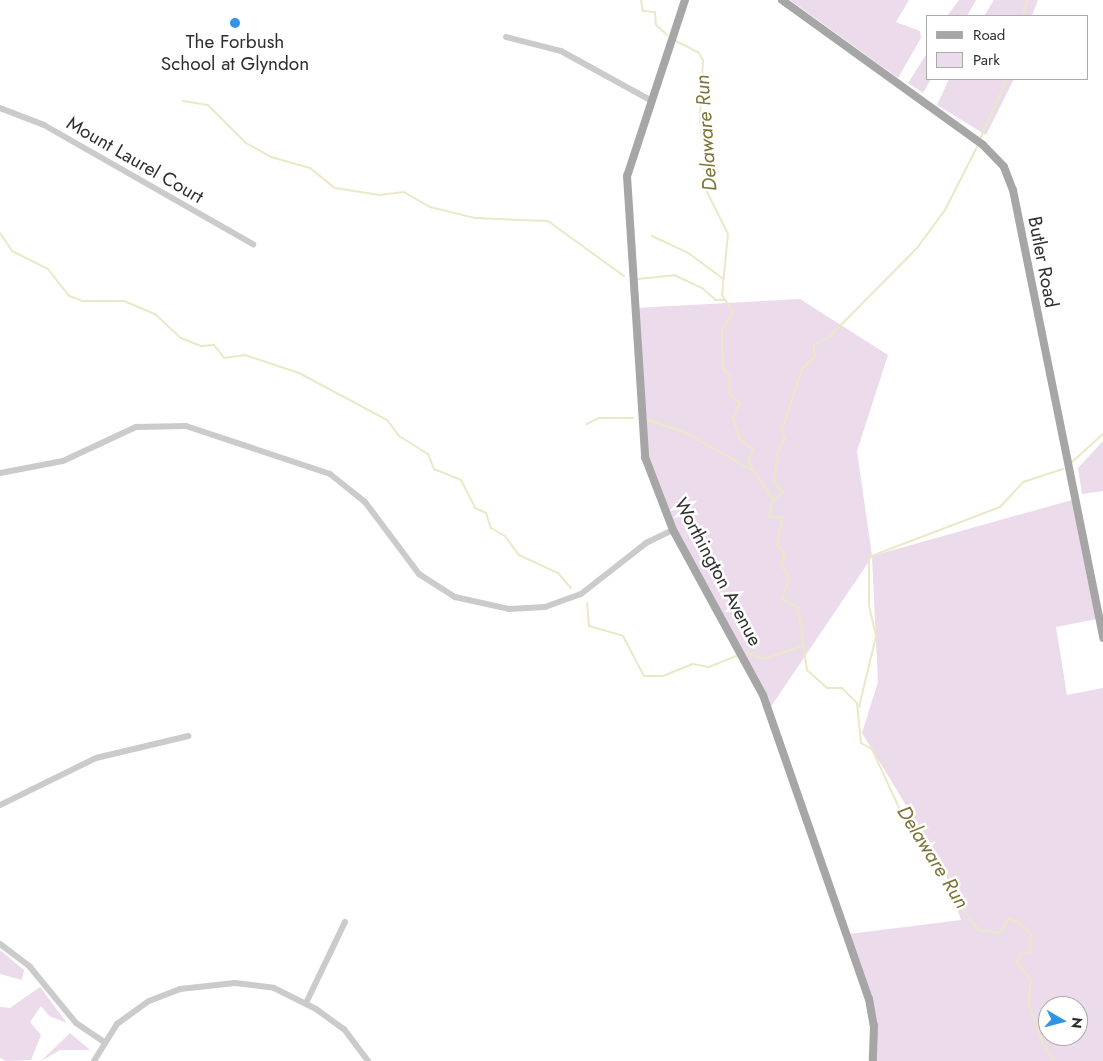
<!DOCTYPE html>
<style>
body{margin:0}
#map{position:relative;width:1103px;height:1061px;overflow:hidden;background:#fff;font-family:Jost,sans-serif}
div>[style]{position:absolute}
.green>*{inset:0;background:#ebdbeb}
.stream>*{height:2px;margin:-1px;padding:0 1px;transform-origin:1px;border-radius:1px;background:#ebe8c7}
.minor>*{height:6px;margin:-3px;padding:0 3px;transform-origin:3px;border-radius:3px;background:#cbcbcb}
.major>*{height:8px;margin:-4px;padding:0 4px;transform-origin:4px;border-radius:4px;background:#a6a6a6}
.dots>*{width:14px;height:14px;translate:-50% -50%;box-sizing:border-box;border:2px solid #fff;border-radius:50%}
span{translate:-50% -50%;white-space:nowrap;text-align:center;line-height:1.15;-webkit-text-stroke:5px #fff;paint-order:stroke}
.poi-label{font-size:19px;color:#2e2e2e}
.street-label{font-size:19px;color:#2e2e2e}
.water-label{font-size:20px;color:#7c7536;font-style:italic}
.legend{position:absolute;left:926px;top:15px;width:162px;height:65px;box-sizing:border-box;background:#fff;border:1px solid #ababab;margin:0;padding:6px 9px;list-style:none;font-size:15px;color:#2e2e2e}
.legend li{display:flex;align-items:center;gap:10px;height:25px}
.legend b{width:25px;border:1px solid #ababab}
.north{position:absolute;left:1038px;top:996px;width:50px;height:50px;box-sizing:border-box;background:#fff;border:1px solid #ababab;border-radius:50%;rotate:98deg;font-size:14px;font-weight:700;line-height:20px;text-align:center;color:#2e2e2e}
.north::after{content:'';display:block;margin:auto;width:18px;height:22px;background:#3095e5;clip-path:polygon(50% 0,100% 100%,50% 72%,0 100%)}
</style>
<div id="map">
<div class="green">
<i style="clip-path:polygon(790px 0,909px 0,896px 22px,920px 31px,921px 38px,898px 78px)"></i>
<i style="clip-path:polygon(959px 0,976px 0,967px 16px,947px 16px)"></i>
<i style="clip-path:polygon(994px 0,1038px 0,1032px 16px,984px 16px)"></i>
<i style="clip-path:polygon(927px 53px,927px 79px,931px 79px,923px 93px,908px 83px)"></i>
<i style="clip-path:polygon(949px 79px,1014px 79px,986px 135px,937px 105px)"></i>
<i style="clip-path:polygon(evenodd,800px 299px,888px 355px,857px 451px,872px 556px,1072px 500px,1097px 619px,1056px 627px,1067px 695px,1103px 688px,1103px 1061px,873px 1061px,876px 1034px,849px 934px,961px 920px,943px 866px,862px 733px,878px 682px,872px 557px,770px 708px,672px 521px,648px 454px,635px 308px,800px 299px,1048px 1006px,1078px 1006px,1078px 1036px,1048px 1036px,1048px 1006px)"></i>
<i style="clip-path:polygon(1103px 441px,1103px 491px,1082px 494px,1078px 468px)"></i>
<i style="clip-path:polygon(0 950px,24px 970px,22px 980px,0 974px)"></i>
<i style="clip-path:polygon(40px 987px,67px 1023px,49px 1016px,41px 1006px,30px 1022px,41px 1035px,31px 1060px,6px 1061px,0 1058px,0 1007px,10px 1008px)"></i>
<i style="clip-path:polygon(70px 1033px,90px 1050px,60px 1050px,41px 1061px)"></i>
</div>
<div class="stream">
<i style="left:641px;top:0;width:11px;rotate:80deg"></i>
<i style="left:643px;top:11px;width:12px;rotate:5deg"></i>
<i style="left:655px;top:12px;width:13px;rotate:86deg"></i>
<i style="left:656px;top:25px;width:15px;rotate:42deg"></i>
<i style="left:1023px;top:16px;width:16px;rotate:-76deg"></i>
<i style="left:676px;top:41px;width:25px;rotate:27deg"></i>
<i style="left:698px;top:52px;width:9px;rotate:58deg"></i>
<i style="left:703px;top:60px;width:58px;rotate:93deg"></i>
<i style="left:700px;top:118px;width:72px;rotate:85.2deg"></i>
<i style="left:706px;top:190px;width:49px;rotate:63.4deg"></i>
<i style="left:728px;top:234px;width:61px;rotate:95.6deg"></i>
<i style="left:722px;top:295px;width:20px;rotate:57deg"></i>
<i style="left:733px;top:312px;width:21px;rotate:121deg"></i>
<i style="left:722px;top:330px;width:39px;rotate:89deg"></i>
<i style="left:723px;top:369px;width:8px;rotate:45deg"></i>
<i style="left:729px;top:375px;width:19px;rotate:90deg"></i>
<i style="left:729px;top:394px;width:14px;rotate:39deg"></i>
<i style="left:740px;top:403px;width:17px;rotate:115deg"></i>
<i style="left:733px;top:418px;width:21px;rotate:73deg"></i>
<i style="left:739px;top:438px;width:18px;rotate:41deg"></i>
<i style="left:753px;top:450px;width:12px;rotate:114deg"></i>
<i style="left:748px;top:461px;width:46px;rotate:57.3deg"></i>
<i style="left:773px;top:500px;width:17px;rotate:103deg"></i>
<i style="left:769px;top:517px;width:13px"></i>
<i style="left:782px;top:517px;width:28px;rotate:100deg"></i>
<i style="left:777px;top:545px;width:11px;rotate:49deg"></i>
<i style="left:784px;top:553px;width:13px;rotate:99deg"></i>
<i style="left:782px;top:566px;width:14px;rotate:60deg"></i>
<i style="left:789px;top:578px;width:22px;rotate:108deg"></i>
<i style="left:782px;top:599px;width:18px;rotate:29deg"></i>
<i style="left:798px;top:608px;width:63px;rotate:81.7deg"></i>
<i style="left:807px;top:670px;width:27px;rotate:42deg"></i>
<i style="left:827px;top:688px;width:15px"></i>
<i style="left:842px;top:688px;width:21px;rotate:45deg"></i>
<i style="left:857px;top:703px;width:40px;rotate:84.3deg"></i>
<i style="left:861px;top:743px;width:13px;rotate:29deg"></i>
<i style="left:872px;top:749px;width:81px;rotate:65.3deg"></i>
<i style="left:906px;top:823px;width:14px;rotate:30deg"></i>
<i style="left:918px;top:830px;width:51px;rotate:55.4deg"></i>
<i style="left:947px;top:872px;width:23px;rotate:61deg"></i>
<i style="left:958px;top:892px;width:9px;rotate:103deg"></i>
<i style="left:956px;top:901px;width:37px;rotate:52deg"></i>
<i style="left:979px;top:930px;width:21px;rotate:8deg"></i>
<i style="left:1000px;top:933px;width:16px;rotate:-60deg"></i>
<i style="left:1008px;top:919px;width:11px;rotate:15deg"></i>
<i style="left:1019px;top:922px;width:17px;rotate:45deg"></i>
<i style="left:1031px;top:934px;width:18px;rotate:90deg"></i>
<i style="left:1031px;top:952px;width:11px;rotate:165deg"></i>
<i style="left:1020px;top:955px;width:8px;rotate:113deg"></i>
<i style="left:1017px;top:962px;width:23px;rotate:52deg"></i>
<i style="left:1031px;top:980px;width:23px;rotate:97deg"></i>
<i style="left:1028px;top:1003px;width:44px;rotate:69.9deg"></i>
<i style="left:1043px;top:1044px;width:20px;rotate:57deg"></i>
<i style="left:183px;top:101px;width:25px;rotate:9deg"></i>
<i style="left:208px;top:105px;width:54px;rotate:45deg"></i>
<i style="left:246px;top:143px;width:29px;rotate:29deg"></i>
<i style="left:271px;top:157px;width:41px;rotate:15.8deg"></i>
<i style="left:310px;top:168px;width:32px;rotate:39deg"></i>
<i style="left:335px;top:188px;width:45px;rotate:9deg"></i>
<i style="left:379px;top:195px;width:25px;rotate:-7deg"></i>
<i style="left:404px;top:192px;width:30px;rotate:30deg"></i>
<i style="left:430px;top:207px;width:46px;rotate:13.7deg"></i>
<i style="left:475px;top:218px;width:73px;rotate:2.4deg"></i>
<i style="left:548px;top:221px;width:94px;rotate:35.9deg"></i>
<i style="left:981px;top:137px;width:64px;rotate:-65.9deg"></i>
<i style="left:0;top:233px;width:22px;rotate:56deg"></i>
<i style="left:12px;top:251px;width:40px;rotate:26.6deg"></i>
<i style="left:48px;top:269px;width:34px;rotate:52deg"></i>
<i style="left:69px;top:296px;width:15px;rotate:20deg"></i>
<i style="left:83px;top:301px;width:41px"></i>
<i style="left:124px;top:301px;width:34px;rotate:23deg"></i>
<i style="left:155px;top:314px;width:35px;rotate:43deg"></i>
<i style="left:181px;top:338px;width:22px;rotate:22deg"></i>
<i style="left:201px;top:346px;width:13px;rotate:-4deg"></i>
<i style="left:214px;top:345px;width:16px;rotate:52deg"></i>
<i style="left:224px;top:358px;width:21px;rotate:-8deg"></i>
<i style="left:245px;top:355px;width:57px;rotate:18.4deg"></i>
<i style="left:299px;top:373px;width:100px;rotate:28.1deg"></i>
<i style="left:387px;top:420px;width:20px;rotate:53deg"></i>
<i style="left:399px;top:436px;width:34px;rotate:32deg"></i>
<i style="left:428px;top:454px;width:16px;rotate:68deg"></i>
<i style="left:434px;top:469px;width:29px;rotate:22deg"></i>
<i style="left:461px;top:480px;width:31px;rotate:63deg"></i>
<i style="left:475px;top:508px;width:12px;rotate:24deg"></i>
<i style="left:486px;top:513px;width:16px;rotate:72deg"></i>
<i style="left:491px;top:528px;width:16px;rotate:30deg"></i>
<i style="left:505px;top:536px;width:24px;rotate:54deg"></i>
<i style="left:519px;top:555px;width:43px;rotate:24.8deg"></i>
<i style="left:558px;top:573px;width:20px;rotate:49deg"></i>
<i style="left:652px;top:236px;width:38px;rotate:25deg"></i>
<i style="left:687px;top:252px;width:44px;rotate:36.6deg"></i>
<i style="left:638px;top:279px;width:36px;rotate:-6deg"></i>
<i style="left:674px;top:275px;width:31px;rotate:25deg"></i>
<i style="left:702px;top:288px;width:18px;rotate:41deg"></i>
<i style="left:716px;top:300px;width:9px"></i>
<i style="left:645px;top:419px;width:41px;rotate:18.4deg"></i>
<i style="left:684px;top:432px;width:78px;rotate:29.2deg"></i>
<i style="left:587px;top:424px;width:13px;rotate:-27deg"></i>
<i style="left:599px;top:418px;width:34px"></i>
<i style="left:1072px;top:462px;width:42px;rotate:-42.1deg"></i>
<i style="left:773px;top:500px;width:12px;rotate:-35deg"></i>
<i style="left:783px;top:493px;width:14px;rotate:-129deg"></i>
<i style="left:774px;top:482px;width:32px;rotate:-83deg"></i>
<i style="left:778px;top:450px;width:14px;rotate:-60deg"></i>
<i style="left:785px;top:438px;width:9px;rotate:-111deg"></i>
<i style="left:782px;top:430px;width:64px;rotate:-71.8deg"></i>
<i style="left:802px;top:369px;width:18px;rotate:-43deg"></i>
<i style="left:815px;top:357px;width:12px;rotate:-95deg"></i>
<i style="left:814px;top:345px;width:18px;rotate:-29deg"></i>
<i style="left:830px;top:336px;width:124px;rotate:-45.3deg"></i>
<i style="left:917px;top:248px;width:47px;rotate:-53.6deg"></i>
<i style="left:945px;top:210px;width:71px;rotate:-63.1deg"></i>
<i style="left:587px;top:603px;width:23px;rotate:85deg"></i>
<i style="left:589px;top:626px;width:35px;rotate:16deg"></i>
<i style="left:623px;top:636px;width:45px;rotate:62.3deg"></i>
<i style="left:644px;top:676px;width:19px"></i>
<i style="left:663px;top:676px;width:32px;rotate:-22deg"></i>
<i style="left:693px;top:664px;width:16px;rotate:11deg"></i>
<i style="left:709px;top:667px;width:31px;rotate:-22deg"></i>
<i style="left:746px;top:652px;width:18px;rotate:22deg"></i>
<i style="left:763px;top:659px;width:42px;rotate:-18deg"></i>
<i style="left:859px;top:707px;width:73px;rotate:-76.5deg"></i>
<i style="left:876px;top:636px;width:31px;rotate:-103deg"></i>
<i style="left:869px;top:606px;width:49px;rotate:-90deg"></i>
<i style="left:869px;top:557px;width:140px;rotate:-20.9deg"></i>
<i style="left:1000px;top:507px;width:34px;rotate:-47deg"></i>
<i style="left:1023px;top:482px;width:42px;rotate:-18deg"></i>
</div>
<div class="minor">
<i style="left:506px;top:37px;width:57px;rotate:14.3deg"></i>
<i style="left:561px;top:51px;width:102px;rotate:28.8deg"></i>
<i style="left:0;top:108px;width:47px;rotate:21.1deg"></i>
<i style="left:44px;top:125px;width:241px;rotate:29.7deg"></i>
<i style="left:0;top:473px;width:64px;rotate:-10.8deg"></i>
<i style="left:63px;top:461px;width:81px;rotate:-25deg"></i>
<i style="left:136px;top:427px;width:50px;rotate:-1.1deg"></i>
<i style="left:186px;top:426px;width:152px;rotate:18.4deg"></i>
<i style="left:330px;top:474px;width:45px;rotate:38.7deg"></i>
<i style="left:365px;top:502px;width:90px;rotate:53.1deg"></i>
<i style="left:419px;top:574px;width:43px;rotate:32.6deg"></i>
<i style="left:455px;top:597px;width:55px;rotate:12.5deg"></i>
<i style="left:509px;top:609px;width:36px;rotate:-3deg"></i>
<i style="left:545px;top:607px;width:38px;rotate:-20deg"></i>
<i style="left:581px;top:594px;width:83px;rotate:-38.1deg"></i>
<i style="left:646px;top:543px;width:30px;rotate:-26deg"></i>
<i style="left:0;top:805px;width:107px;rotate:-26.1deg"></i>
<i style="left:96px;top:758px;width:95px;rotate:-13.4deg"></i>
<i style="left:0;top:944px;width:38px;rotate:37deg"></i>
<i style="left:30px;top:967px;width:72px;rotate:50.6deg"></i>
<i style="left:76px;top:1023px;width:34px;rotate:34deg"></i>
<i style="left:306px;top:1003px;width:90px;rotate:-64.3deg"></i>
<i style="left:94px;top:1061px;width:44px;rotate:-58.1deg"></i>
<i style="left:117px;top:1024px;width:39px;rotate:-36deg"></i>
<i style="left:149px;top:1001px;width:33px;rotate:-21deg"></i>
<i style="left:180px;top:989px;width:55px;rotate:-6.2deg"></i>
<i style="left:235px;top:983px;width:39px;rotate:7deg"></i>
<i style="left:274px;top:988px;width:47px;rotate:26.6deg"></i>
<i style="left:316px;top:1009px;width:34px;rotate:36deg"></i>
<i style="left:344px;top:1029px;width:40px;rotate:53deg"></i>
</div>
<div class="major">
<i style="left:685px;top:0;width:185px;rotate:108.2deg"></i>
<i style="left:627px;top:176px;width:282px;rotate:86.3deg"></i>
<i style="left:645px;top:457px;width:78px;rotate:69deg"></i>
<i style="left:673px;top:530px;width:188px;rotate:61.4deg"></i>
<i style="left:763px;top:695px;width:322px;rotate:70.8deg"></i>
<i style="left:869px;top:999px;width:27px;rotate:80deg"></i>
<i style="left:874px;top:1026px;width:35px;rotate:92deg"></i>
<i style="left:782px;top:0;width:248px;rotate:35.8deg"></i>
<i style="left:983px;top:145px;width:30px;rotate:46deg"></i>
<i style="left:1004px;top:167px;width:25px;rotate:69deg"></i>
<i style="left:1013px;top:190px;width:457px;rotate:78.6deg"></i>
</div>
<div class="dots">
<i style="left:235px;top:23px;background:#3095e5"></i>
</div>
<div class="poi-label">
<span style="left:235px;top:53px">The Forbush<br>School at Glyndon</span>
</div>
<div class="street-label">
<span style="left:135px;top:160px;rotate:30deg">Mount Laurel Court</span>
<span style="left:1043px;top:262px;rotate:79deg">Butler Road</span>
<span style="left:718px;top:572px;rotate:62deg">Worthington Avenue</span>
</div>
<div class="water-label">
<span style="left:706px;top:133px;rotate:-94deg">Delaware Run</span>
<span style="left:933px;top:857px;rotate:58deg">Delaware Run</span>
</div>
<ul class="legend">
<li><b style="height:6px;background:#a6a6a6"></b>Road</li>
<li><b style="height:14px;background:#ebdbeb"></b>Park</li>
</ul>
<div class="north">N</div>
</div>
